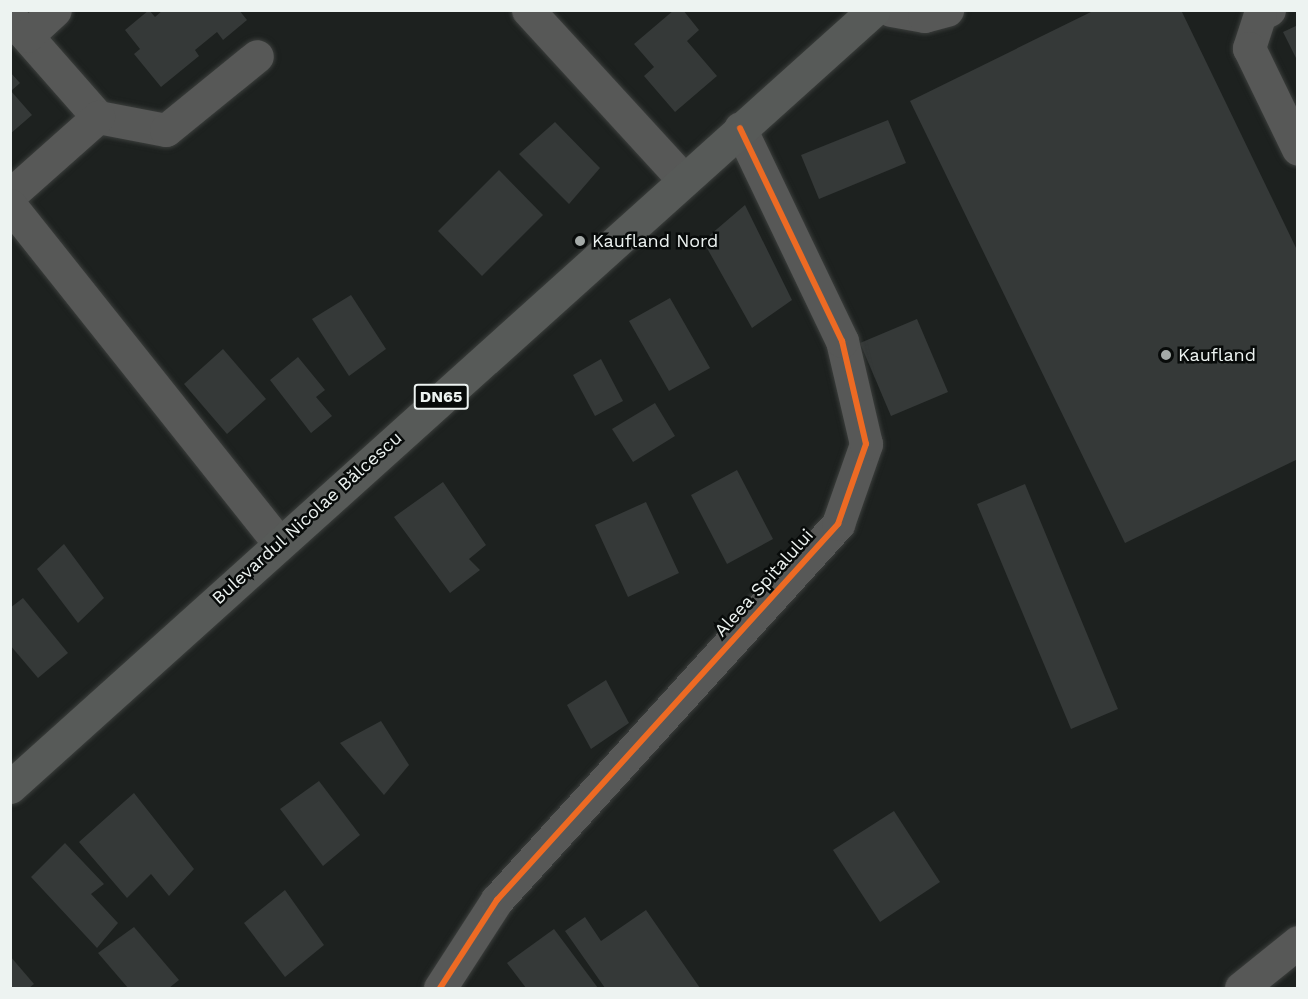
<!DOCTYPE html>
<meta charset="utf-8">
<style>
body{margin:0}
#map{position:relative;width:1308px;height:999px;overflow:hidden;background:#1d211f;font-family:"Work Sans",sans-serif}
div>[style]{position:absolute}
.building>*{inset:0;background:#353938}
.roads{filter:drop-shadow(0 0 2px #3b3e3c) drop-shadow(0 0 2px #3b3e3c)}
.minor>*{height:33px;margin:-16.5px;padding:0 16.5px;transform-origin:16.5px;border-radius:16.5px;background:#575857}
.major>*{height:33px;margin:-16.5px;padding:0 16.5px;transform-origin:16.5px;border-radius:16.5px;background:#575a58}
.cycleway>*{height:6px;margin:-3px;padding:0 3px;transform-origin:3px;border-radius:3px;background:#ed6a23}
.dots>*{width:16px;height:16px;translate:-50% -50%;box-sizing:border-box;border:3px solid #080b0a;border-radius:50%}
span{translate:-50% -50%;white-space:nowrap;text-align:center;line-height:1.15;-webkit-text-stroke:5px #080b0a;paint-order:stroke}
.shield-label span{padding:2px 4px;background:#080b0a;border:2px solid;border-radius:4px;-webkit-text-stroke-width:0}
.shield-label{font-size:16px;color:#edf3f1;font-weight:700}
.poi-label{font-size:18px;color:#edf3f1}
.left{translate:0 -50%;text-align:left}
.street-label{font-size:18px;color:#edf3f1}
.frame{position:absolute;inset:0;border:12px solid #edf3f1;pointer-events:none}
</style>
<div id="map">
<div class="building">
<i style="clip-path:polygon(149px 10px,155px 17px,163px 10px,239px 10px,247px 20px,223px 40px,217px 32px,195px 50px,199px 56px,161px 87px,134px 54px,140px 49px,125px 30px)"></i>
<i style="clip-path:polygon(674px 10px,683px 10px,699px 30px,687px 41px,717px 76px,675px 112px,644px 76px,654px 67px,634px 44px)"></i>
<i style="clip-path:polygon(1095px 10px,1181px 10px,1298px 252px,1298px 459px,1125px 543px,910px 101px)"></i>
<i style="clip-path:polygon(1298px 25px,1298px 62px,1283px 32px)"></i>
<i style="clip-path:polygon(10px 72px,20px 83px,11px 91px,32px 115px,10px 134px)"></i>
<i style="clip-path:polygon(888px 120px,906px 163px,819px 199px,801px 155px)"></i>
<i style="clip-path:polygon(555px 122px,600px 168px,569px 204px,519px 154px)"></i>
<i style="clip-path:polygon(499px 170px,543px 215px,482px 276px,438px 231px)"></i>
<i style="clip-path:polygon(745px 205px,792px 300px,752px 328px,703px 241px)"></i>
<i style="clip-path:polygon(351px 295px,386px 349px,349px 376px,312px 319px)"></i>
<i style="clip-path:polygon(670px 298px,710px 368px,669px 391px,629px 321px)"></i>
<i style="clip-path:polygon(917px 319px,948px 392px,891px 416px,860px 343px)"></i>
<i style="clip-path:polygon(223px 349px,266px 399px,227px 434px,184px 384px)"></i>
<i style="clip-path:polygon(298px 357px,325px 390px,316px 397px,332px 416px,311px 433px,270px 380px)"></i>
<i style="clip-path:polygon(601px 359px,623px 401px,595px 416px,573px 375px)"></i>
<i style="clip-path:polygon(655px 403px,675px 436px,633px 462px,612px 429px)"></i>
<i style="clip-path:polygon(737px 470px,773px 539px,727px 564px,691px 495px)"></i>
<i style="clip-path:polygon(443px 482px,486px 545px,469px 559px,480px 570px,450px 593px,394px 517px)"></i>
<i style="clip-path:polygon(1025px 484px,1118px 709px,1071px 729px,977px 504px)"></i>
<i style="clip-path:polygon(646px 502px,679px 573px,628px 597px,595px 525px)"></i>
<i style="clip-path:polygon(64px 544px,104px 598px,78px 623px,37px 569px)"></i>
<i style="clip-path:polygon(23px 598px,68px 653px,38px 678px,10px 645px,10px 608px)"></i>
<i style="clip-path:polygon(606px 680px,629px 723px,591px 749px,567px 705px)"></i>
<i style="clip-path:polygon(381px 721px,409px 765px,384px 795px,340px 743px)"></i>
<i style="clip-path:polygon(319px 781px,360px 835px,323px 866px,280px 809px)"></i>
<i style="clip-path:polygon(134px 793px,194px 869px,169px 896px,151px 874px,127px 898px,79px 842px)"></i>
<i style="clip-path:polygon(894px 811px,940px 882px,880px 922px,833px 850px)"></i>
<i style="clip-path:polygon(65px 843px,104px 884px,91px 894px,118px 923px,97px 948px,31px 877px)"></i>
<i style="clip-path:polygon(285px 890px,324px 945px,285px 977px,244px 923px)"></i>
<i style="clip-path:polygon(646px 910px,700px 988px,605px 988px,565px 931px,585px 917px,601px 941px)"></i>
<i style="clip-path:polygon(134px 927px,179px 980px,169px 988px,128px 988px,98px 953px)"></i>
<i style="clip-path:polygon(554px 929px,598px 988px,526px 988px,507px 963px)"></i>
<i style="clip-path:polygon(10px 956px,34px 984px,29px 988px,10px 988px)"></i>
</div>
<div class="roads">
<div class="minor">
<i style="left:528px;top:10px;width:228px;rotate:47.5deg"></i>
<i style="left:891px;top:10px;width:34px;rotate:10deg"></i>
<i style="left:924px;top:16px;width:24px;rotate:-15deg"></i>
<i style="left:1269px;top:10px;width:10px;rotate:156deg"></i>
<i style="left:1260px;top:14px;width:36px;rotate:108deg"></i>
<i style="left:1249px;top:48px;width:112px;rotate:64.1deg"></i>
<i style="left:10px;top:17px;width:133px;rotate:48.7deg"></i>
<i style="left:98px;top:117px;width:69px;rotate:10.8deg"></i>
<i style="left:166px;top:130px;width:117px;rotate:-39.1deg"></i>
<i style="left:27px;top:36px;width:38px;rotate:-43deg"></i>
<i style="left:10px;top:195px;width:118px;rotate:-41.6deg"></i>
<i style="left:10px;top:205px;width:432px;rotate:51.5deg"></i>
<i style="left:440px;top:988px;width:105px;rotate:-57.1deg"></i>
<i style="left:497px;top:900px;width:508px;rotate:-47.79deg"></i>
<i style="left:838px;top:524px;width:85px;rotate:-70.7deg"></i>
<i style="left:866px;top:444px;width:106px;rotate:-103.1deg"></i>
<i style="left:842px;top:341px;width:236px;rotate:-115.6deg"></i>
<i style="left:1241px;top:988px;width:73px;rotate:-38.9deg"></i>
</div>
<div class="major">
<i style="left:10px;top:787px;width:1162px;rotate:-41.97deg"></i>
</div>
</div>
<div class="cycleway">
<i style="left:440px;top:988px;width:105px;rotate:-57.1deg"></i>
<i style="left:497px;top:900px;width:508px;rotate:-47.79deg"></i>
<i style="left:838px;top:524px;width:85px;rotate:-70.7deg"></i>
<i style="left:866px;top:444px;width:106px;rotate:-103.1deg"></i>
<i style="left:842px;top:341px;width:236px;rotate:-115.6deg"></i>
</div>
<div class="dots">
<i style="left:580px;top:241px;background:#a4aaa8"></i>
<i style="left:1166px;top:355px;background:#a4aaa8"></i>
</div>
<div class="shield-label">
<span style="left:441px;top:397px">DN65</span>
</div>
<div class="poi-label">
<span class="left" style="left:592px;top:241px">Kaufland Nord</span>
<span class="left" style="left:1178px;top:355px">Kaufland</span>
</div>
<div class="street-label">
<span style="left:307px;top:518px;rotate:-42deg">Bulevardul Nicolae Bălcescu</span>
<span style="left:764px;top:583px;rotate:-48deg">Aleea Spitalului</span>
</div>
<div class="frame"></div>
</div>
